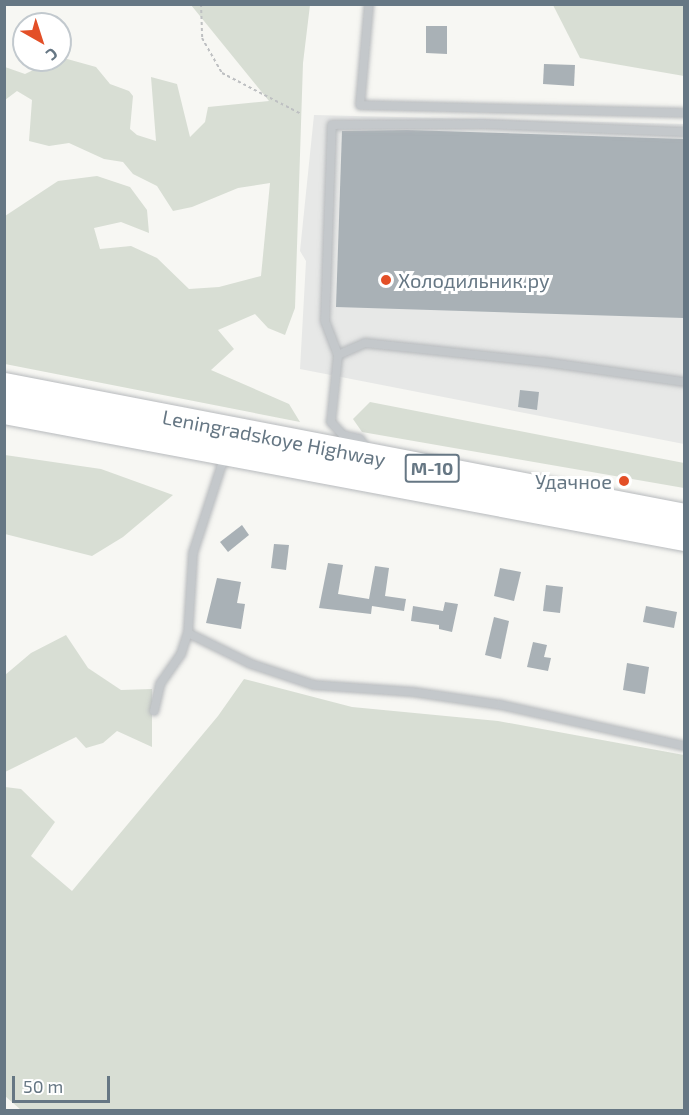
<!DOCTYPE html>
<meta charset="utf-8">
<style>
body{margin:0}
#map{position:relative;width:689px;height:1115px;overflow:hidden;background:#f7f7f3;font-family:"Exo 2",sans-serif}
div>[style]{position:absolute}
.built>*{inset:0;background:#e7e8e7}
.green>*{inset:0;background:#d8ded4}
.building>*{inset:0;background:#a9b1b6}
.path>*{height:2px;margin-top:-1px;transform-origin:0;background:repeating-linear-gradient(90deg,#bec0c2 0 3px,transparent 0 6px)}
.roads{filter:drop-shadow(0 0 2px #b7babd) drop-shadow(0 0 2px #b7babd)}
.lane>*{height:8px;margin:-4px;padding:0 4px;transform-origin:4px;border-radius:4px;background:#c4c8cb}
.highway>*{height:27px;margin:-13.5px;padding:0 13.5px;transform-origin:13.5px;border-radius:13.5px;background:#fff}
.dots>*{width:16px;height:16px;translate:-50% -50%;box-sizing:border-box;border:3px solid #fff;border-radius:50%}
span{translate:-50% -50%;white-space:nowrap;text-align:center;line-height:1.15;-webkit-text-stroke:6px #fff;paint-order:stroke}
.shield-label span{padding:2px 4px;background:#fff;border:2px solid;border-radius:4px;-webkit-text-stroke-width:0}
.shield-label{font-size:18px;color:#667784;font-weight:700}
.poi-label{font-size:20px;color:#667784}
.left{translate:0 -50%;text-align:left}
.right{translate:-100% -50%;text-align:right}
.street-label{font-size:20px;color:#667784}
.frame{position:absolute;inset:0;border:6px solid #667784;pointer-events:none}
.north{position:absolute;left:12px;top:12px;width:60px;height:60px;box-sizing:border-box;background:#fff;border:2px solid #c2c9ce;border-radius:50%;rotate:141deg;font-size:16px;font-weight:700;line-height:24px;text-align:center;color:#667784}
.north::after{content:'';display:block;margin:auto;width:21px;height:27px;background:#e34f27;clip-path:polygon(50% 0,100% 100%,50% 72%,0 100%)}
.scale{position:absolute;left:12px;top:1076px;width:98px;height:27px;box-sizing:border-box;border:3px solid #667784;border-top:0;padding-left:8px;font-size:18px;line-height:21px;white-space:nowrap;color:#667784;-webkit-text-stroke:4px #fff;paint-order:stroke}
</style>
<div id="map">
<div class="built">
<i style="clip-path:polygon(314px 115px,684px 124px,684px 444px,300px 369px,306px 261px,300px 251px)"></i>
</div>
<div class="green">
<i style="clip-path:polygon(191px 5px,310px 5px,303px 63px,295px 308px,285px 335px,268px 328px,255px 314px,218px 330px,234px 349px,211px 370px,289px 404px,300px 422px,5px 364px,5px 216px,58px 181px,97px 176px,130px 187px,147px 210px,149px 233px,121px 222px,94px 228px,100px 249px,131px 246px,157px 258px,189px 289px,219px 287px,261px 276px,270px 183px,238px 188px,192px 207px,173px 211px,157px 186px,133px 174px,123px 162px,104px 159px,69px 143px,49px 146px,29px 141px,32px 100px,17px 91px,5px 100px,5px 67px,25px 74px,60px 57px,96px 67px,110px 84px,129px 91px,133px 96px,130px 129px,137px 135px,156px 141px,151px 77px,177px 84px,190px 137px,205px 122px,208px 107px,269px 101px)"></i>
<i style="clip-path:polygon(553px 5px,684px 5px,684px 76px,580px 58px)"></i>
<i style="clip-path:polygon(370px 402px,684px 463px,684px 488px,362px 432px,353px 419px)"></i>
<i style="clip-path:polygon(5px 455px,101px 469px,173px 495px,123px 537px,92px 556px,5px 534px)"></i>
<i style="clip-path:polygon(66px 635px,88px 668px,121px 690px,152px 689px,152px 747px,117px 731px,103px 743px,86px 748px,76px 737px,5px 772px,5px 675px,31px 653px)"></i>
<i style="clip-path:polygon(244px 679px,352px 707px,498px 721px,684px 755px,684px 1110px,21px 1110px,5px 1096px,5px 787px,21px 789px,55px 822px,31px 856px,72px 891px,218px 716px)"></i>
</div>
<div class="building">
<i style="clip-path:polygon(426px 26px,447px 26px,447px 54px,426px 53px)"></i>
<i style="clip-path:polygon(544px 64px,575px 65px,574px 86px,543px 84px)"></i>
<i style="clip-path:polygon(407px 130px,684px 139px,684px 318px,336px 307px,342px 131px)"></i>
<i style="clip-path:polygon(520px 390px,539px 392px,537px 410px,518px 407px)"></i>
<i style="clip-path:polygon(242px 525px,249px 535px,228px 552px,220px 542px)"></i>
<i style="clip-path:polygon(274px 544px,289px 545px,286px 570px,271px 568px)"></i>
<i style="clip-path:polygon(328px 563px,343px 565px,338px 594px,369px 599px,375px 566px,389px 568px,385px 596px,406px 599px,404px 611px,372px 606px,371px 614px,319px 608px)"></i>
<i style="clip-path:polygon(500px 568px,521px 572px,514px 601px,494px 596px)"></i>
<i style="clip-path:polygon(217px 578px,241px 582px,237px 603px,245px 604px,241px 629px,206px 623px)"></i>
<i style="clip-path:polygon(546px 585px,563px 587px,560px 613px,543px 611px)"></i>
<i style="clip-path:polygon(445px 602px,458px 604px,452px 632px,439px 629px,439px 625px,411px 621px,413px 606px,443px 611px)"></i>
<i style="clip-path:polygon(646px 606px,677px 612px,674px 628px,643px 622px)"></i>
<i style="clip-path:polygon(494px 617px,509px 621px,501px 659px,485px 655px)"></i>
<i style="clip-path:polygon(533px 642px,547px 645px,544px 657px,551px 658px,548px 671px,527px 667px)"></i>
<i style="clip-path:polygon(627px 663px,649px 667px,645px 694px,623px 690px)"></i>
</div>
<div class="path">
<i style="left:201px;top:4px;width:34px;rotate:88deg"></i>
<i style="left:202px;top:38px;width:40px;rotate:60.3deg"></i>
<i style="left:222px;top:73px;width:89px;rotate:27.4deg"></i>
</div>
<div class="roads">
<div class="lane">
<i style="left:369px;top:4px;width:101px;rotate:95.1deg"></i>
<i style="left:360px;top:105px;width:324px;rotate:1.4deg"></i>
<i style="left:338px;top:355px;width:36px;rotate:-111deg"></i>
<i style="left:325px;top:321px;width:196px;rotate:-88deg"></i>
<i style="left:332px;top:125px;width:151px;rotate:-0.4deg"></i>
<i style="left:483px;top:124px;width:201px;rotate:2.3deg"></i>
<i style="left:366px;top:448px;width:11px;rotate:-124deg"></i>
<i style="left:360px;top:439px;width:17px;rotate:-167deg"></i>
<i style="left:343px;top:435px;width:18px;rotate:-133deg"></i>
<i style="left:331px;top:422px;width:67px;rotate:-84deg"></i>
<i style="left:338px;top:355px;width:30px;rotate:-24deg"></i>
<i style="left:365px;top:343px;width:180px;rotate:6.1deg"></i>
<i style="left:544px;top:362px;width:141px;rotate:8.1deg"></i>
<i style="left:188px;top:633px;width:70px;rotate:26.2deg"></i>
<i style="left:251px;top:664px;width:66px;rotate:18.4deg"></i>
<i style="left:314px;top:685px;width:99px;rotate:4deg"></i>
<i style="left:413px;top:692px;width:89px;rotate:8.4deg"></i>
<i style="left:501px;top:705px;width:188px;rotate:12.6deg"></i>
<i style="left:154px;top:711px;width:28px;rotate:-77deg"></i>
<i style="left:160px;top:684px;width:37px;rotate:-55deg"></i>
<i style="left:181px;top:654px;width:22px;rotate:-72deg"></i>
<i style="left:188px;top:633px;width:80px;rotate:-86.4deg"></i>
<i style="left:193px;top:553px;width:103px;rotate:-71.9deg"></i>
</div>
<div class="highway">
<i style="left:4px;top:386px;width:693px;rotate:10.9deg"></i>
<i style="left:4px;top:410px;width:692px;rotate:10.58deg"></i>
</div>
</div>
<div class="dots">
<i style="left:386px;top:280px;background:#e34f27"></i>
<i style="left:624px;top:481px;background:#e34f27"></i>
</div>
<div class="shield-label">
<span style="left:432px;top:468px">М-10</span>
</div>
<div class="poi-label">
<span class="left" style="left:398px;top:280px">Холодильник.ру</span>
<span class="right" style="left:612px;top:481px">Удачное</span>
</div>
<div class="street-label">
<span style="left:274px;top:438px;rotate:11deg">Leningradskoye Highway</span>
</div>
<div class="frame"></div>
<div class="north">С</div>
<div class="scale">50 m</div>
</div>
